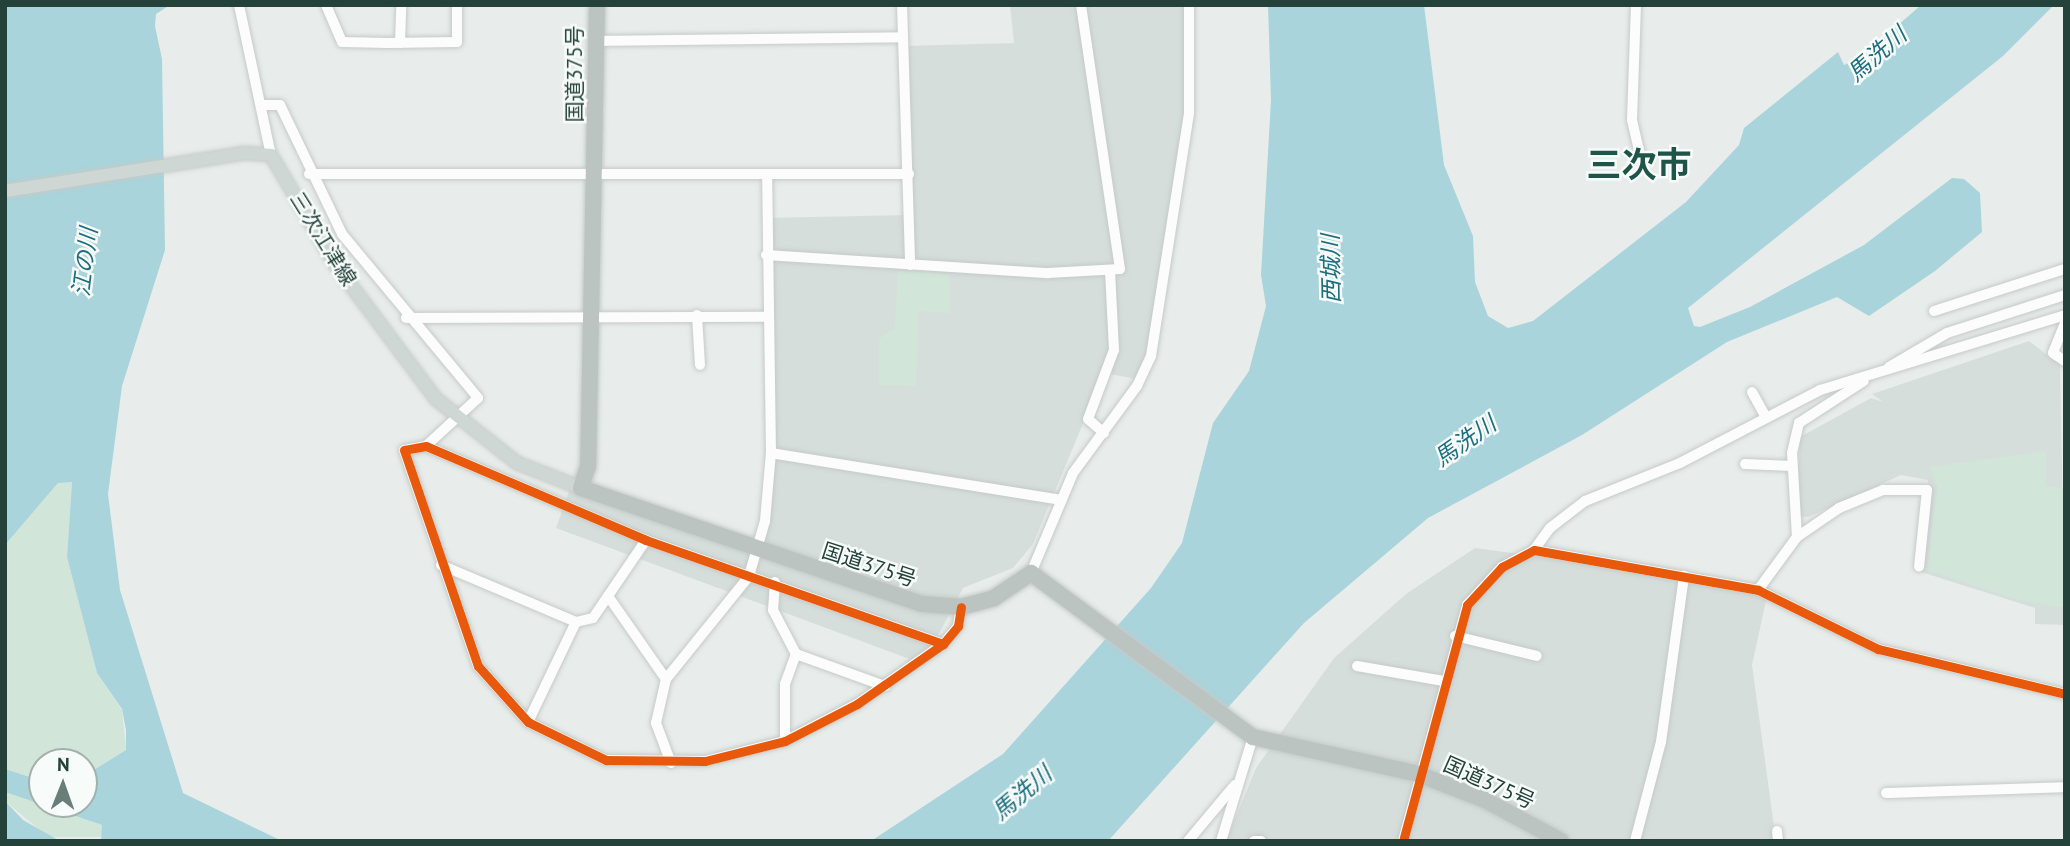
<!DOCTYPE html>
<meta charset="utf-8">
<style>
body{margin:0}
#map{position:relative;width:2070px;height:846px;overflow:hidden;background:#e8edeb;font-family:"PT Sans","Noto Sans JP",sans-serif}
div>[style]{position:absolute}
.built>*{inset:0;background:#d6dedb}
.green>*{inset:0;background:#d1e6d8}
.water>*{inset:0;background:#a9d4db}
.roads{filter:drop-shadow(0 0 2px #c5cac8) drop-shadow(0 0 2px #c5cac8)}
.minor>*{height:10px;margin:-5px;padding:0 5px;transform-origin:5px;border-radius:5px;background:#fcfcfc}
.major>*{height:12px;margin:-6px;padding:0 6px;transform-origin:6px;border-radius:6px;background:#cfd7d5}
.highway>*{height:16px;margin:-8px;padding:0 8px;transform-origin:8px;border-radius:8px;background:#bcc4c2}
.cycleway>*{height:9px;margin:-4.5px;padding:0 4.5px;transform-origin:4.5px;border-radius:4.5px;background:#e8590c}
span{translate:-50% -50%;white-space:nowrap;text-align:center;line-height:1.15;-webkit-text-stroke:5px #f7fbf9;paint-order:stroke}
.street-label{font-size:21px;color:#24423a}
.water-label{font-size:23px;color:#1c6f80;font-style:italic}
.town-label{font-size:35px;color:#1f5548;font-weight:700}
.frame{position:absolute;inset:0;border:7px solid #24423a;pointer-events:none}
.north{position:absolute;left:28px;top:748px;width:70px;height:70px;box-sizing:border-box;background:#f7fbf9;border:2px solid #a3b1ad;border-radius:50%;rotate:1deg;font-size:19px;font-weight:700;line-height:28px;text-align:center;color:#24423a}
.north::after{content:'';display:block;margin:auto;width:24px;height:32px;background:#697e78;clip-path:polygon(50% 0,100% 100%,50% 72%,0 100%)}
</style>
<div id="map">
<div class="built">
<i style="clip-path:polygon(1010px 5px,1192px 5px,1193px 62px,1142px 380px,1104px 373px,1033px 544px,1013px 568px,963px 588px,923px 664px,556px 528px,572px 483px,757px 550px,767px 487px,764px 218px,906px 215px,903px 46px,1014px 43px)"></i>
<i style="clip-path:polygon(2029px 341px,2060px 365px,2065px 625px,2035px 624px,2035px 608px,1918px 571px,1928px 480px,1901px 475px,1808px 517px,1797px 516px,1800px 437px,1871px 398px,1883px 402px,1872px 394px)"></i>
<i style="clip-path:polygon(1475px 548px,1736px 583px,1767px 596px,1752px 665px,1776px 841px,1226px 841px,1256px 768px,1334px 658px,1406px 594px)"></i>
</div>
<div class="green">
<i style="clip-path:polygon(898px 271px,950px 274px,949px 313px,918px 311px,916px 386px,879px 385px,879px 339px,895px 328px)"></i>
<i style="clip-path:polygon(2046px 451px,2046px 486px,2065px 489px,2065px 608px,2015px 599px,1927px 570px,1937px 488px,1930px 467px)"></i>
<i style="clip-path:polygon(59px 482px,72px 482px,67px 557px,97px 673px,122px 710px,126px 750px,84px 776px,84px 762px,42px 762px,42px 781px,5px 769px,5px 545px)"></i>
<i style="clip-path:polygon(5px 792px,102px 825px,104px 837px,48px 837px,5px 801px)"></i>
</div>
<div class="water">
<i style="clip-path:polygon(5px 5px,170px 5px,156px 14px,155px 26px,162px 59px,165px 250px,122px 386px,108px 494px,120px 590px,183px 793px,282px 841px,101px 841px,102px 825px,5px 792px,5px 769px,42px 781px,42px 804px,84px 804px,84px 776px,126px 750px,126px 730px,122px 709px,97px 673px,67px 557px,72px 482px,58px 483px,5px 545px)"></i>
<i style="clip-path:polygon(1268px 5px,1424px 5px,1444px 165px,1473px 236px,1475px 282px,1488px 316px,1508px 328px,1533px 321px,1686px 202px,1739px 145px,1744px 128px,1838px 52px,1844px 65px,1864px 55px,1921px 5px,2054px 5px,2003px 56px,1688px 308px,1694px 326px,1700px 327px,1750px 307px,1864px 245px,1952px 178px,1964px 179px,1980px 193px,1982px 232px,1935px 271px,1869px 316px,1837px 297px,1727px 342px,1582px 435px,1428px 518px,1304px 623px,1108px 841px,871px 841px,1003px 754px,1151px 588px,1182px 543px,1213px 423px,1249px 371px,1266px 306px,1261px 275px,1271px 100px)"></i>
<i style="clip-path:polygon(5px 801px,23px 820px,60px 841px,5px 841px)"></i>
</div>
<div class="roads">
<div class="minor">
<i style="left:239px;top:5px;width:153px;rotate:78deg"></i>
<i style="left:326px;top:5px;width:40px;rotate:66.6deg"></i>
<i style="left:342px;top:42px;width:46px;rotate:1.2deg"></i>
<i style="left:388px;top:43px;width:69px;rotate:-0.8deg"></i>
<i style="left:457px;top:42px;width:37px;rotate:-90deg"></i>
<i style="left:902px;top:5px;width:260px;rotate:88.2deg"></i>
<i style="left:1636px;top:5px;width:115px;rotate:92deg"></i>
<i style="left:1632px;top:120px;width:39px;rotate:77deg"></i>
<i style="left:596px;top:41px;width:306px;rotate:-0.7deg"></i>
<i style="left:400px;top:43px;width:38px;rotate:-88deg"></i>
<i style="left:264px;top:105px;width:16px"></i>
<i style="left:280px;top:105px;width:143px;rotate:64.3deg"></i>
<i style="left:342px;top:234px;width:213px;rotate:50.3deg"></i>
<i style="left:478px;top:398px;width:71px;rotate:137.3deg"></i>
<i style="left:309px;top:174px;width:600px"></i>
<i style="left:766px;top:255px;width:283px;rotate:3.7deg"></i>
<i style="left:1048px;top:273px;width:72px;rotate:-3.2deg"></i>
<i style="left:1120px;top:269px;width:267px;rotate:-98.4deg"></i>
<i style="left:1934px;top:311px;width:138px;rotate:-17.8deg"></i>
<i style="left:697px;top:315px;width:50px;rotate:86.6deg"></i>
<i style="left:406px;top:318px;width:359px;rotate:-0.2deg"></i>
<i style="left:2065px;top:323px;width:32px;rotate:112deg"></i>
<i style="left:2053px;top:353px;width:14px;rotate:34deg"></i>
<i style="left:1889px;top:367px;width:67px;rotate:-30.4deg"></i>
<i style="left:1947px;top:333px;width:124px;rotate:-17.9deg"></i>
<i style="left:1752px;top:392px;width:26px;rotate:61deg"></i>
<i style="left:1104px;top:433px;width:21px;rotate:-139deg"></i>
<i style="left:1088px;top:419px;width:74px;rotate:-69.4deg"></i>
<i style="left:1114px;top:350px;width:79px;rotate:-92.9deg"></i>
<i style="left:771px;top:453px;width:294px;rotate:9.2deg"></i>
<i style="left:1745px;top:464px;width:47px;rotate:2.4deg"></i>
<i style="left:1797px;top:537px;width:84px;rotate:-93.4deg"></i>
<i style="left:1792px;top:453px;width:31px;rotate:-77deg"></i>
<i style="left:1799px;top:423px;width:77px;rotate:-32.9deg"></i>
<i style="left:1534px;top:550px;width:27px;rotate:-54deg"></i>
<i style="left:1550px;top:528px;width:44px;rotate:-37.6deg"></i>
<i style="left:1585px;top:501px;width:102px;rotate:-21.8deg"></i>
<i style="left:1680px;top:463px;width:158px;rotate:-27.5deg"></i>
<i style="left:1820px;top:390px;width:256px;rotate:-17deg"></i>
<i style="left:441px;top:565px;width:147px;rotate:22.9deg"></i>
<i style="left:576px;top:622px;width:17px;rotate:-13deg"></i>
<i style="left:593px;top:618px;width:94px;rotate:-55.8deg"></i>
<i style="left:1031px;top:573px;width:108px;rotate:-67.2deg"></i>
<i style="left:1073px;top:473px;width:108px;rotate:-53.7deg"></i>
<i style="left:1137px;top:386px;width:33px;rotate:-65deg"></i>
<i style="left:1151px;top:356px;width:246px;rotate:-81.1deg"></i>
<i style="left:1189px;top:113px;width:108px;rotate:-90deg"></i>
<i style="left:775px;top:582px;width:28px;rotate:94deg"></i>
<i style="left:773px;top:610px;width:50px;rotate:62.4deg"></i>
<i style="left:796px;top:654px;width:95px;rotate:19.8deg"></i>
<i style="left:1758px;top:590px;width:66px;rotate:-53.7deg"></i>
<i style="left:1797px;top:537px;width:51px;rotate:-34.6deg"></i>
<i style="left:1839px;top:508px;width:48px;rotate:-22.2deg"></i>
<i style="left:1883px;top:490px;width:44px"></i>
<i style="left:1927px;top:490px;width:77px;rotate:95.9deg"></i>
<i style="left:608px;top:596px;width:101px;rotate:55.1deg"></i>
<i style="left:1455px;top:636px;width:84px;rotate:13.7deg"></i>
<i style="left:943px;top:644px;width:315px;rotate:-160.7deg"></i>
<i style="left:646px;top:540px;width:239px;rotate:-156.9deg"></i>
<i style="left:426px;top:446px;width:22px;rotate:170deg"></i>
<i style="left:404px;top:450px;width:228px;rotate:71.1deg"></i>
<i style="left:478px;top:666px;width:75px;rotate:48.2deg"></i>
<i style="left:528px;top:722px;width:87px;rotate:26deg"></i>
<i style="left:606px;top:760px;width:99px;rotate:0.6deg"></i>
<i style="left:705px;top:761px;width:82px;rotate:-14deg"></i>
<i style="left:785px;top:741px;width:81px;rotate:-27.2deg"></i>
<i style="left:857px;top:704px;width:105px;rotate:-34.9deg"></i>
<i style="left:943px;top:644px;width:23px;rotate:-50deg"></i>
<i style="left:958px;top:626px;width:19px;rotate:-81deg"></i>
<i style="left:1357px;top:666px;width:88px;rotate:9.8deg"></i>
<i style="left:528px;top:722px;width:111px;rotate:-64.4deg"></i>
<i style="left:785px;top:741px;width:57px;rotate:-90deg"></i>
<i style="left:785px;top:684px;width:32px;rotate:-70deg"></i>
<i style="left:671px;top:763px;width:43px;rotate:-110.6deg"></i>
<i style="left:656px;top:723px;width:45px;rotate:-77.2deg"></i>
<i style="left:666px;top:679px;width:132px;rotate:-51.1deg"></i>
<i style="left:749px;top:576px;width:57px;rotate:-73.8deg"></i>
<i style="left:765px;top:521px;width:68px;rotate:-85deg"></i>
<i style="left:771px;top:453px;width:279px;rotate:-90.8deg"></i>
<i style="left:1886px;top:793px;width:179px;rotate:-1.9deg"></i>
<i style="left:1777px;top:831px;width:10px;rotate:84deg"></i>
<i style="left:1188px;top:841px;width:73px;rotate:-50deg"></i>
<i style="left:1221px;top:841px;width:109px;rotate:-72.9deg"></i>
<i style="left:1254px;top:841px;width:7px"></i>
<i style="left:1403px;top:841px;width:245px;rotate:-74.8deg"></i>
<i style="left:1467px;top:605px;width:52px;rotate:-47.4deg"></i>
<i style="left:1502px;top:567px;width:36px;rotate:-28deg"></i>
<i style="left:1534px;top:550px;width:228px;rotate:10.1deg"></i>
<i style="left:1758px;top:590px;width:134px;rotate:26.2deg"></i>
<i style="left:1878px;top:649px;width:192px;rotate:13.5deg"></i>
<i style="left:1635px;top:841px;width:102px;rotate:-75.3deg"></i>
<i style="left:1661px;top:742px;width:168px;rotate:-82.1deg"></i>
</div>
<div class="major">
<i style="left:5px;top:191px;width:242px;rotate:-9deg"></i>
<i style="left:244px;top:153px;width:27px;rotate:4deg"></i>
<i style="left:271px;top:155px;width:126px;rotate:59.6deg"></i>
<i style="left:335px;top:264px;width:169px;rotate:53.2deg"></i>
<i style="left:436px;top:399px;width:103px;rotate:38.3deg"></i>
<i style="left:517px;top:463px;width:69px;rotate:21.3deg"></i>
</div>
<div class="highway">
<i style="left:597px;top:5px;width:461px;rotate:91.1deg"></i>
<i style="left:588px;top:466px;width:23px;rotate:108deg"></i>
<i style="left:581px;top:488px;width:360px;rotate:18.8deg"></i>
<i style="left:922px;top:604px;width:39px;rotate:4deg"></i>
<i style="left:961px;top:607px;width:34px;rotate:-15deg"></i>
<i style="left:994px;top:598px;width:45px;rotate:-34deg"></i>
<i style="left:1031px;top:573px;width:276px;rotate:36.5deg"></i>
<i style="left:1253px;top:737px;width:169px;rotate:12.6deg"></i>
<i style="left:1418px;top:774px;width:72px;rotate:21.2deg"></i>
<i style="left:1485px;top:800px;width:86px;rotate:28.3deg"></i>
</div>
</div>
<div class="cycleway">
<i style="left:943px;top:644px;width:315px;rotate:-160.7deg"></i>
<i style="left:646px;top:540px;width:239px;rotate:-156.9deg"></i>
<i style="left:426px;top:446px;width:22px;rotate:170deg"></i>
<i style="left:404px;top:450px;width:228px;rotate:71.1deg"></i>
<i style="left:478px;top:666px;width:75px;rotate:48.2deg"></i>
<i style="left:528px;top:722px;width:87px;rotate:26deg"></i>
<i style="left:606px;top:760px;width:99px;rotate:0.6deg"></i>
<i style="left:705px;top:761px;width:82px;rotate:-14deg"></i>
<i style="left:785px;top:741px;width:81px;rotate:-27.2deg"></i>
<i style="left:857px;top:704px;width:105px;rotate:-34.9deg"></i>
<i style="left:943px;top:644px;width:23px;rotate:-50deg"></i>
<i style="left:958px;top:626px;width:19px;rotate:-81deg"></i>
<i style="left:1403px;top:841px;width:245px;rotate:-74.8deg"></i>
<i style="left:1467px;top:605px;width:52px;rotate:-47.4deg"></i>
<i style="left:1502px;top:567px;width:36px;rotate:-28deg"></i>
<i style="left:1534px;top:550px;width:228px;rotate:10.1deg"></i>
<i style="left:1758px;top:590px;width:134px;rotate:26.2deg"></i>
<i style="left:1878px;top:649px;width:192px;rotate:13.5deg"></i>
</div>
<div class="street-label">
<span style="left:575px;top:74px;rotate:-90deg">国道375号</span>
<span style="left:323px;top:239px;rotate:58deg">三次江津線</span>
<span style="left:869px;top:565px;rotate:18deg">国道375号</span>
<span style="left:1489px;top:783px;rotate:24deg">国道375号</span>
</div>
<div class="water-label">
<span style="left:1877px;top:54px;rotate:-41deg">馬洗川</span>
<span style="left:85px;top:262px;rotate:-83deg">江の川</span>
<span style="left:1331px;top:269px;rotate:-91deg">西城川</span>
<span style="left:1465px;top:441px;rotate:-35deg">馬洗川</span>
<span style="left:1022px;top:793px;rotate:-40deg">馬洗川</span>
</div>
<div class="town-label">
<span style="left:1639px;top:164px">三次市</span>
</div>
<div class="frame"></div>
<div class="north">N</div>
</div>
